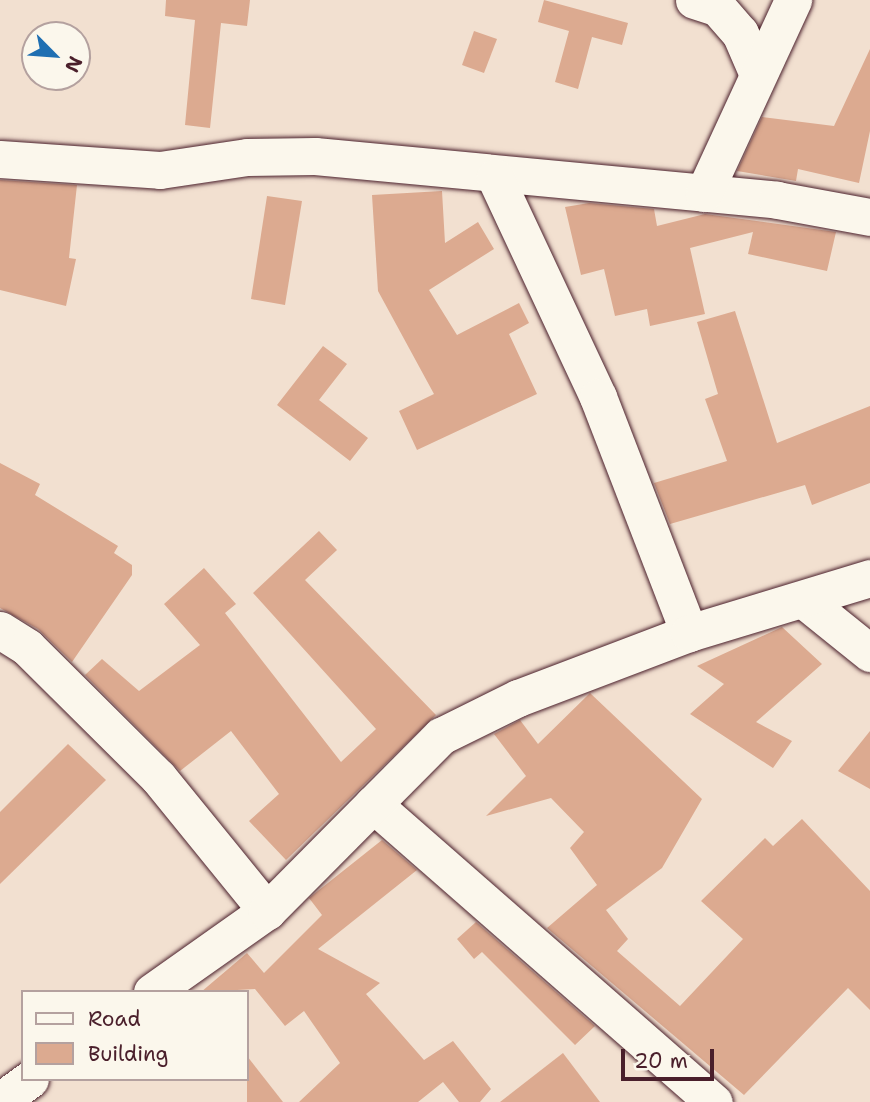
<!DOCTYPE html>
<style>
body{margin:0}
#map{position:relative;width:870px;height:1102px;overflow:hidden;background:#f2e0d0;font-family:"Shantell Sans",sans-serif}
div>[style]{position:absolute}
.building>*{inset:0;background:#dcaa90}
.roads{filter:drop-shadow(0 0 2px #4a1f2b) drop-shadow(0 0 2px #4a1f2b)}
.street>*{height:37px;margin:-18.5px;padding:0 18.5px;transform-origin:18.5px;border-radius:18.5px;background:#fbf7ec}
span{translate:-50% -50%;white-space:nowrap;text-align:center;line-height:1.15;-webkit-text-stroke:7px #fbf7ec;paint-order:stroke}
.legend{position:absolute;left:21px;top:990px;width:228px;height:91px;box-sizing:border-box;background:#fbf7ec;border:2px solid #b4a19f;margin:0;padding:9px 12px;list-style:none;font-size:21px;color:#4a1f2b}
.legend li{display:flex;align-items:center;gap:14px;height:35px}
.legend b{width:35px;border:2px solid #b4a19f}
.north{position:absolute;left:21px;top:21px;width:70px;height:70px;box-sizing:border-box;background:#fbf7ec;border:2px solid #b4a19f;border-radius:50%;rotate:115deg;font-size:19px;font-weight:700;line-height:28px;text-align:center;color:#4a1f2b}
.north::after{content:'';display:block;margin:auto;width:24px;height:32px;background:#1f6fb2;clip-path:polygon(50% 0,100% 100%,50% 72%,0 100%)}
.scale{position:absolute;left:621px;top:1049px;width:93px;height:32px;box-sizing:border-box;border:4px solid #4a1f2b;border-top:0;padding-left:9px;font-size:21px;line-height:24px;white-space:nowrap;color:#4a1f2b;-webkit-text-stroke:5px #fbf7ec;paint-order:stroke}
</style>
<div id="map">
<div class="building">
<i style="clip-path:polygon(166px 0,250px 0,247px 26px,221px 23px,210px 128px,185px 125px,195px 20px,165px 16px)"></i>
<i style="clip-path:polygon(544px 0,628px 23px,622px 45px,592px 37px,578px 89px,555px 82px,569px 31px,538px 22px)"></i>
<i style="clip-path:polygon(474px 31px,497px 39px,484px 73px,462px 65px)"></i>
<i style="clip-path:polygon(870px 49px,870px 131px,859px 183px,798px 169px,796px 181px,737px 171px,762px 117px,834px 126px)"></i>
<i style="clip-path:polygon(0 180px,77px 185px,69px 258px,76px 259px,66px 306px,0 290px)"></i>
<i style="clip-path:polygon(442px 191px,445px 243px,478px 222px,494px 249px,429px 290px,457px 335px,519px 303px,529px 323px,509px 334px,537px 394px,417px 450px,399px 411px,434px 394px,378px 291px,372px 195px)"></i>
<i style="clip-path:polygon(267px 196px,302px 201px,285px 305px,251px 299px)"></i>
<i style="clip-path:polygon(589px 203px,654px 209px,657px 226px,705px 214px,836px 232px,827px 271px,748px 254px,753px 232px,690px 248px,705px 314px,650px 326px,647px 309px,615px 316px,604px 269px,581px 275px,565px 207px)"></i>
<i style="clip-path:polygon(735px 311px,777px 443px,870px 406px,870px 483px,812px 505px,805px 485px,670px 524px,654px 483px,727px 461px,705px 399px,718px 394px,697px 322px)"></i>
<i style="clip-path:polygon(323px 346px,347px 364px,319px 400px,368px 438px,350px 461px,277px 405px)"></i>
<i style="clip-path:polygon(0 463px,40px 484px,35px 495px,118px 546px,114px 553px,132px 565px,132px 575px,72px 662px,38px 629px,0 608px)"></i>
<i style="clip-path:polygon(319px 531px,337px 550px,305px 580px,436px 715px,286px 860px,249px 821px,279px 794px,231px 731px,180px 771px,85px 675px,102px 659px,139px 691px,200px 645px,164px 604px,204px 568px,236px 604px,225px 613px,341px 762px,376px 729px,253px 593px)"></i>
<i style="clip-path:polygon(782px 627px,822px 664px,756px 722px,792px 741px,773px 768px,690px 714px,724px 684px,697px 666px)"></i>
<i style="clip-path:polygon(590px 693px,702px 799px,662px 868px,606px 910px,628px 939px,617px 951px,680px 1006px,743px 939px,701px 901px,765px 838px,773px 846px,802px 819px,870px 891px,870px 1010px,848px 988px,744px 1095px,547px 928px,597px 885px,570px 848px,584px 832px,551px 798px,486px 816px,526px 776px,494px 734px,520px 720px,538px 744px)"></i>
<i style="clip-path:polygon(870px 731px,870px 789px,838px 771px)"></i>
<i style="clip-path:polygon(68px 744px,106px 780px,0 884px,0 812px)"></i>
<i style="clip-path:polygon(382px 840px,417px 870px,318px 949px,380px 983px,366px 994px,424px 1060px,453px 1041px,491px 1089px,480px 1102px,459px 1102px,443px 1082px,418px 1102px,299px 1102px,340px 1063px,304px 1011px,285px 1026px,255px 989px,201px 992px,247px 953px,264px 973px,322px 915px,309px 898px)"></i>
<i style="clip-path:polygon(476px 922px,595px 1026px,575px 1045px,482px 952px,474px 959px,457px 939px)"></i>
<i style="clip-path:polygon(563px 1053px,600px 1102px,500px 1102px)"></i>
<i style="clip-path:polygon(247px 1056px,283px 1102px,247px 1102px)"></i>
</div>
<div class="roads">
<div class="street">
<i style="left:694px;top:0;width:25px;rotate:18deg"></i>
<i style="left:718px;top:8px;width:33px;rotate:49deg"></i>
<i style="left:740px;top:33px;width:40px;rotate:66.6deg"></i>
<i style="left:0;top:159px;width:160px;rotate:3.9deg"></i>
<i style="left:160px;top:170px;width:88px;rotate:-8.5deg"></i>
<i style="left:247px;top:157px;width:68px;rotate:-0.8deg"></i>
<i style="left:315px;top:156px;width:464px;rotate:5.4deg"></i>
<i style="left:777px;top:200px;width:95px;rotate:10.4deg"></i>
<i style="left:495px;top:177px;width:243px;rotate:64.9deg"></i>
<i style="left:598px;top:397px;width:253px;rotate:68.9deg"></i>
<i style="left:704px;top:193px;width:213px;rotate:-65.2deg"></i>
<i style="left:804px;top:600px;width:85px;rotate:38.8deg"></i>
<i style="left:0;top:630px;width:32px;rotate:32deg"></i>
<i style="left:27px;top:647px;width:185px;rotate:44.8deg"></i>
<i style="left:158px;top:777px;width:173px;rotate:50.9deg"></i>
<i style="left:373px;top:804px;width:453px;rotate:41.2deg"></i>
<i style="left:152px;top:992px;width:141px;rotate:-35.2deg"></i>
<i style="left:267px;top:911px;width:247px;rotate:-45.2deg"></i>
<i style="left:441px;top:736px;width:86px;rotate:-26.3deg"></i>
<i style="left:518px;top:698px;width:183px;rotate:-20.8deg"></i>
<i style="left:689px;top:633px;width:189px;rotate:-16.9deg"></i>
<i style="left:0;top:1101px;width:37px;rotate:-36deg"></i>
</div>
</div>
<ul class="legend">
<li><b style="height:9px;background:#fbf7ec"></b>Road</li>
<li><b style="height:19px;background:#dcaa90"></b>Building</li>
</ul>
<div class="north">N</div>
<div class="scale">20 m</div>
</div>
